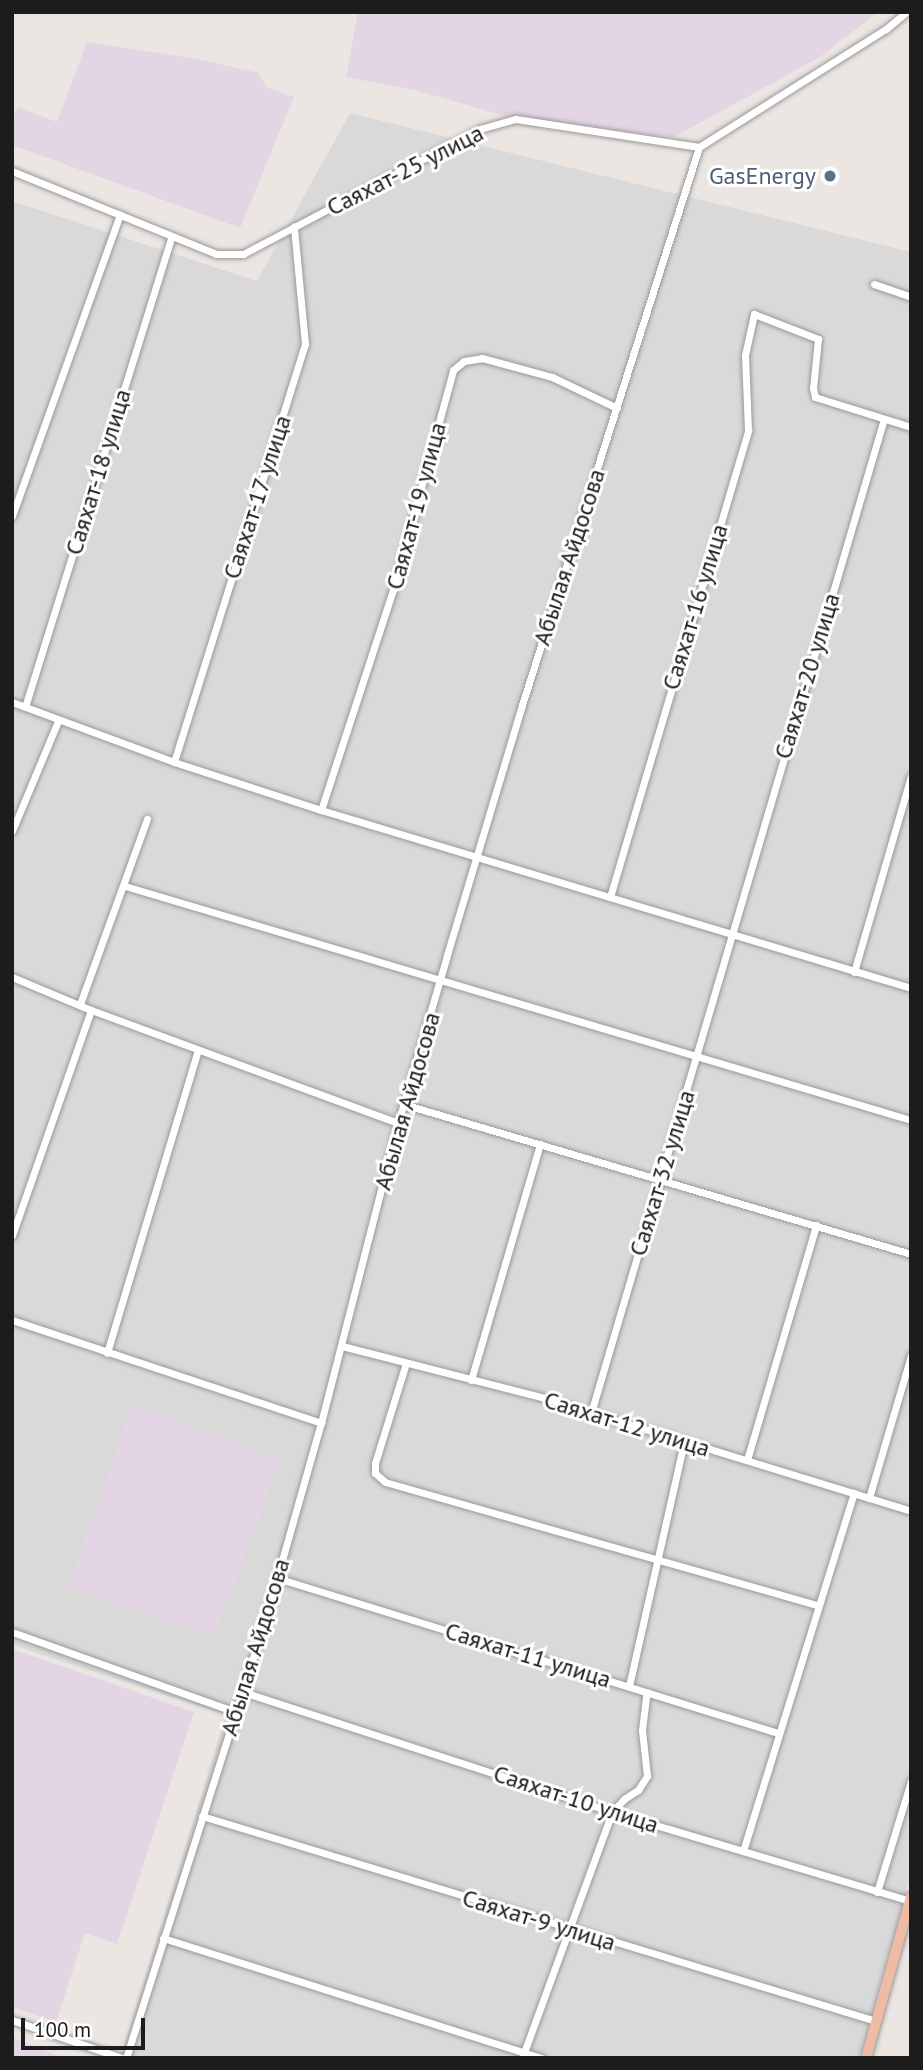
<!DOCTYPE html>
<meta charset="utf-8">
<style>
body{margin:0}
#map{position:relative;width:923px;height:2070px;overflow:hidden;background:#ece6e3;font-family:"PT Sans",sans-serif}
div>[style]{position:absolute}
.residential>*{inset:0;background:#dad9d9}
.industrial>*{inset:0;background:#e3d5e4}
.roads{filter:drop-shadow(0 0 2px #999) drop-shadow(0 0 2px #999)}
.street>*{height:7px;margin:-3.5px;padding:0 3.5px;transform-origin:3.5px;border-radius:3.5px;background:#fff}
.primary>*{height:10px;margin:-5px;padding:0 5px;transform-origin:5px;border-radius:5px;background:#efbba4}
.dots>*{width:19px;height:19px;translate:-50% -50%;box-sizing:border-box;border:4px solid #fff;border-radius:50%}
span{translate:-50% -50%;white-space:nowrap;text-align:center;line-height:1.15;-webkit-text-stroke:6px #fff;paint-order:stroke}
.street-label{font-size:24px;color:#1c1c1c}
.service-label{font-size:24px;color:#4e5e75}
.right{translate:-100% -50%;text-align:right}
.frame{position:absolute;inset:0;border:14px solid #1c1c1c;pointer-events:none}
.scale{position:absolute;left:21px;top:2018px;width:124px;height:32px;box-sizing:border-box;border:4px solid #1c1c1c;border-top:0;padding-left:9px;font-size:21px;line-height:24px;white-space:nowrap;color:#1c1c1c;-webkit-text-stroke:5px #fff;paint-order:stroke}
</style>
<div id="map">
<div class="residential">
<i style="clip-path:polygon(350px 113px,911px 252px,911px 1873px,858px 2058px,120px 2058px,226px 1715px,12px 1645px,12px 201px,257px 281px)"></i>
</div>
<div class="industrial">
<i style="clip-path:polygon(358px 12px,878px 12px,820px 57px,674px 137px,516px 119px,415px 90px,346px 77px)"></i>
<i style="clip-path:polygon(87px 42px,197px 59px,259px 73px,266px 87px,294px 97px,240px 228px,12px 145px,12px 119px,18px 107px,57px 122px)"></i>
<i style="clip-path:polygon(133px 1404px,280px 1461px,214px 1638px,68px 1587px)"></i>
<i style="clip-path:polygon(12px 1649px,194px 1712px,117px 1944px,85px 1933px,56px 2022px,12px 2007px)"></i>
<i style="clip-path:polygon(12px 2037px,63px 2058px,12px 2058px)"></i>
</div>
<div class="roads">
<div class="street">
<i style="left:12px;top:171px;width:220px;rotate:22.1deg"></i>
<i style="left:216px;top:254px;width:27px"></i>
<i style="left:243px;top:254px;width:268px;rotate:-27.8deg"></i>
<i style="left:480px;top:129px;width:37px;rotate:-16deg"></i>
<i style="left:516px;top:119px;width:185px;rotate:8.7deg"></i>
<i style="left:699px;top:147px;width:221px;rotate:-32.3deg"></i>
<i style="left:886px;top:29px;width:26px;rotate:-40deg"></i>
<i style="left:874px;top:284px;width:39px;rotate:19deg"></i>
<i style="left:12px;top:516px;width:320px;rotate:-70.3deg"></i>
<i style="left:12px;top:702px;width:173px;rotate:20.3deg"></i>
<i style="left:174px;top:762px;width:155px;rotate:18.1deg"></i>
<i style="left:321px;top:810px;width:616px;rotate:16.79deg"></i>
<i style="left:25px;top:707px;width:492px;rotate:-72.7deg"></i>
<i style="left:174px;top:762px;width:438px;rotate:-72.6deg"></i>
<i style="left:305px;top:344px;width:118px;rotate:-95.4deg"></i>
<i style="left:321px;top:810px;width:231px;rotate:-71.9deg"></i>
<i style="left:393px;top:590px;width:228px;rotate:-74.7deg"></i>
<i style="left:453px;top:370px;width:14px;rotate:-39deg"></i>
<i style="left:464px;top:361px;width:18px;rotate:-9deg"></i>
<i style="left:482px;top:358px;width:73px;rotate:15.2deg"></i>
<i style="left:552px;top:377px;width:72px;rotate:25.5deg"></i>
<i style="left:12px;top:831px;width:119px;rotate:-67.3deg"></i>
<i style="left:125px;top:886px;width:820px;rotate:16.58deg"></i>
<i style="left:610px;top:897px;width:487px;rotate:-73.5deg"></i>
<i style="left:748px;top:430px;width:75px;rotate:-92.3deg"></i>
<i style="left:745px;top:355px;width:42px;rotate:-77.6deg"></i>
<i style="left:754px;top:314px;width:69px;rotate:21.3deg"></i>
<i style="left:818px;top:339px;width:49px;rotate:95.8deg"></i>
<i style="left:813px;top:388px;width:9px;rotate:77deg"></i>
<i style="left:815px;top:397px;width:101px;rotate:17.4deg"></i>
<i style="left:854px;top:972px;width:204px;rotate:-73.8deg"></i>
<i style="left:12px;top:977px;width:86px;rotate:22.7deg"></i>
<i style="left:91px;top:1010px;width:239px;rotate:109.3deg"></i>
<i style="left:80px;top:1004px;width:197px;rotate:-70.1deg"></i>
<i style="left:91px;top:1010px;width:327px;rotate:20.2deg"></i>
<i style="left:403px;top:1104px;width:530px;rotate:16.45deg"></i>
<i style="left:12px;top:1320px;width:326px;rotate:18.4deg"></i>
<i style="left:342px;top:1346px;width:209px;rotate:14.4deg"></i>
<i style="left:544px;top:1398px;width:384px;rotate:17.1deg"></i>
<i style="left:107px;top:1353px;width:316px;rotate:-73.3deg"></i>
<i style="left:406px;top:1363px;width:105px;rotate:107.2deg"></i>
<i style="left:375px;top:1463px;width:10px;rotate:90deg"></i>
<i style="left:375px;top:1473px;width:13px;rotate:42deg"></i>
<i style="left:385px;top:1482px;width:450px;rotate:15.9deg"></i>
<i style="left:471px;top:1380px;width:246px;rotate:-73.7deg"></i>
<i style="left:591px;top:1413px;width:1036px;rotate:-73.58deg"></i>
<i style="left:747px;top:1460px;width:245px;rotate:-73.6deg"></i>
<i style="left:869px;top:1498px;width:149px;rotate:-73.6deg"></i>
<i style="left:277px;top:1578px;width:524px;rotate:17.19deg"></i>
<i style="left:12px;top:1632px;width:238px;rotate:19.7deg"></i>
<i style="left:629px;top:1686px;width:251px;rotate:-77.3deg"></i>
<i style="left:243px;top:1692px;width:388px;rotate:18deg"></i>
<i style="left:612px;top:1812px;width:311px;rotate:16.6deg"></i>
<i style="left:202px;top:1816px;width:704px;rotate:16.92deg"></i>
<i style="left:743px;top:1851px;width:375px;rotate:-72.8deg"></i>
<i style="left:877px;top:1892px;width:116px;rotate:-73deg"></i>
<i style="left:163px;top:1938px;width:398px;rotate:17.6deg"></i>
<i style="left:12px;top:2020px;width:116px;rotate:19.1deg"></i>
<i style="left:126px;top:2058px;width:455px;rotate:-72.4deg"></i>
<i style="left:264px;top:1624px;width:209px;rotate:-74.2deg"></i>
<i style="left:321px;top:1423px;width:310px;rotate:-75.6deg"></i>
<i style="left:398px;top:1123px;width:175px;rotate:-73.7deg"></i>
<i style="left:447px;top:955px;width:261px;rotate:-73.3deg"></i>
<i style="left:522px;top:705px;width:585px;rotate:-72.4deg"></i>
<i style="left:522px;top:2058px;width:262px;rotate:-69.9deg"></i>
<i style="left:612px;top:1812px;width:18px;rotate:-47deg"></i>
<i style="left:624px;top:1799px;width:17px;rotate:-33deg"></i>
<i style="left:638px;top:1790px;width:17px;rotate:-57deg"></i>
<i style="left:647px;top:1776px;width:46px;rotate:-96.2deg"></i>
<i style="left:642px;top:1730px;width:38px;rotate:-83deg"></i>
</div>
<div class="primary">
<i style="left:866px;top:2058px;width:167px;rotate:-74.4deg"></i>
</div>
</div>
<div class="dots">
<i style="left:830px;top:176px;background:#5c6f8a"></i>
</div>
<div class="street-label">
<span style="left:405px;top:170px;rotate:-27deg">Саяхат-25 улица</span>
<span style="left:98px;top:472px;rotate:-73deg">Саяхат-18 улица</span>
<span style="left:257px;top:497px;rotate:-72deg">Саяхат-17 улица</span>
<span style="left:416px;top:506px;rotate:-75deg">Саяхат-19 улица</span>
<span style="left:569px;top:557px;rotate:-72deg">Абылая Айдосова</span>
<span style="left:695px;top:607px;rotate:-73deg">Саяхат-16 улица</span>
<span style="left:807px;top:676px;rotate:-73deg">Саяхат-20 улица</span>
<span style="left:407px;top:1101px;rotate:-74deg">Абылая Айдосова</span>
<span style="left:662px;top:1173px;rotate:-73deg">Саяхат-32 улица</span>
<span style="left:627px;top:1424px;rotate:17deg">Саяхат-12 улица</span>
<span style="left:255px;top:1647px;rotate:-73deg">Абылая Айдосова</span>
<span style="left:528px;top:1655px;rotate:17deg">Саяхат-11 улица</span>
<span style="left:576px;top:1799px;rotate:18deg">Саяхат-10 улица</span>
<span style="left:539px;top:1920px;rotate:17deg">Саяхат-9 улица</span>
</div>
<div class="service-label">
<span class="right" style="left:816px;top:176px">GasEnergy</span>
</div>
<div class="frame"></div>
<div class="scale">100 m</div>
</div>
